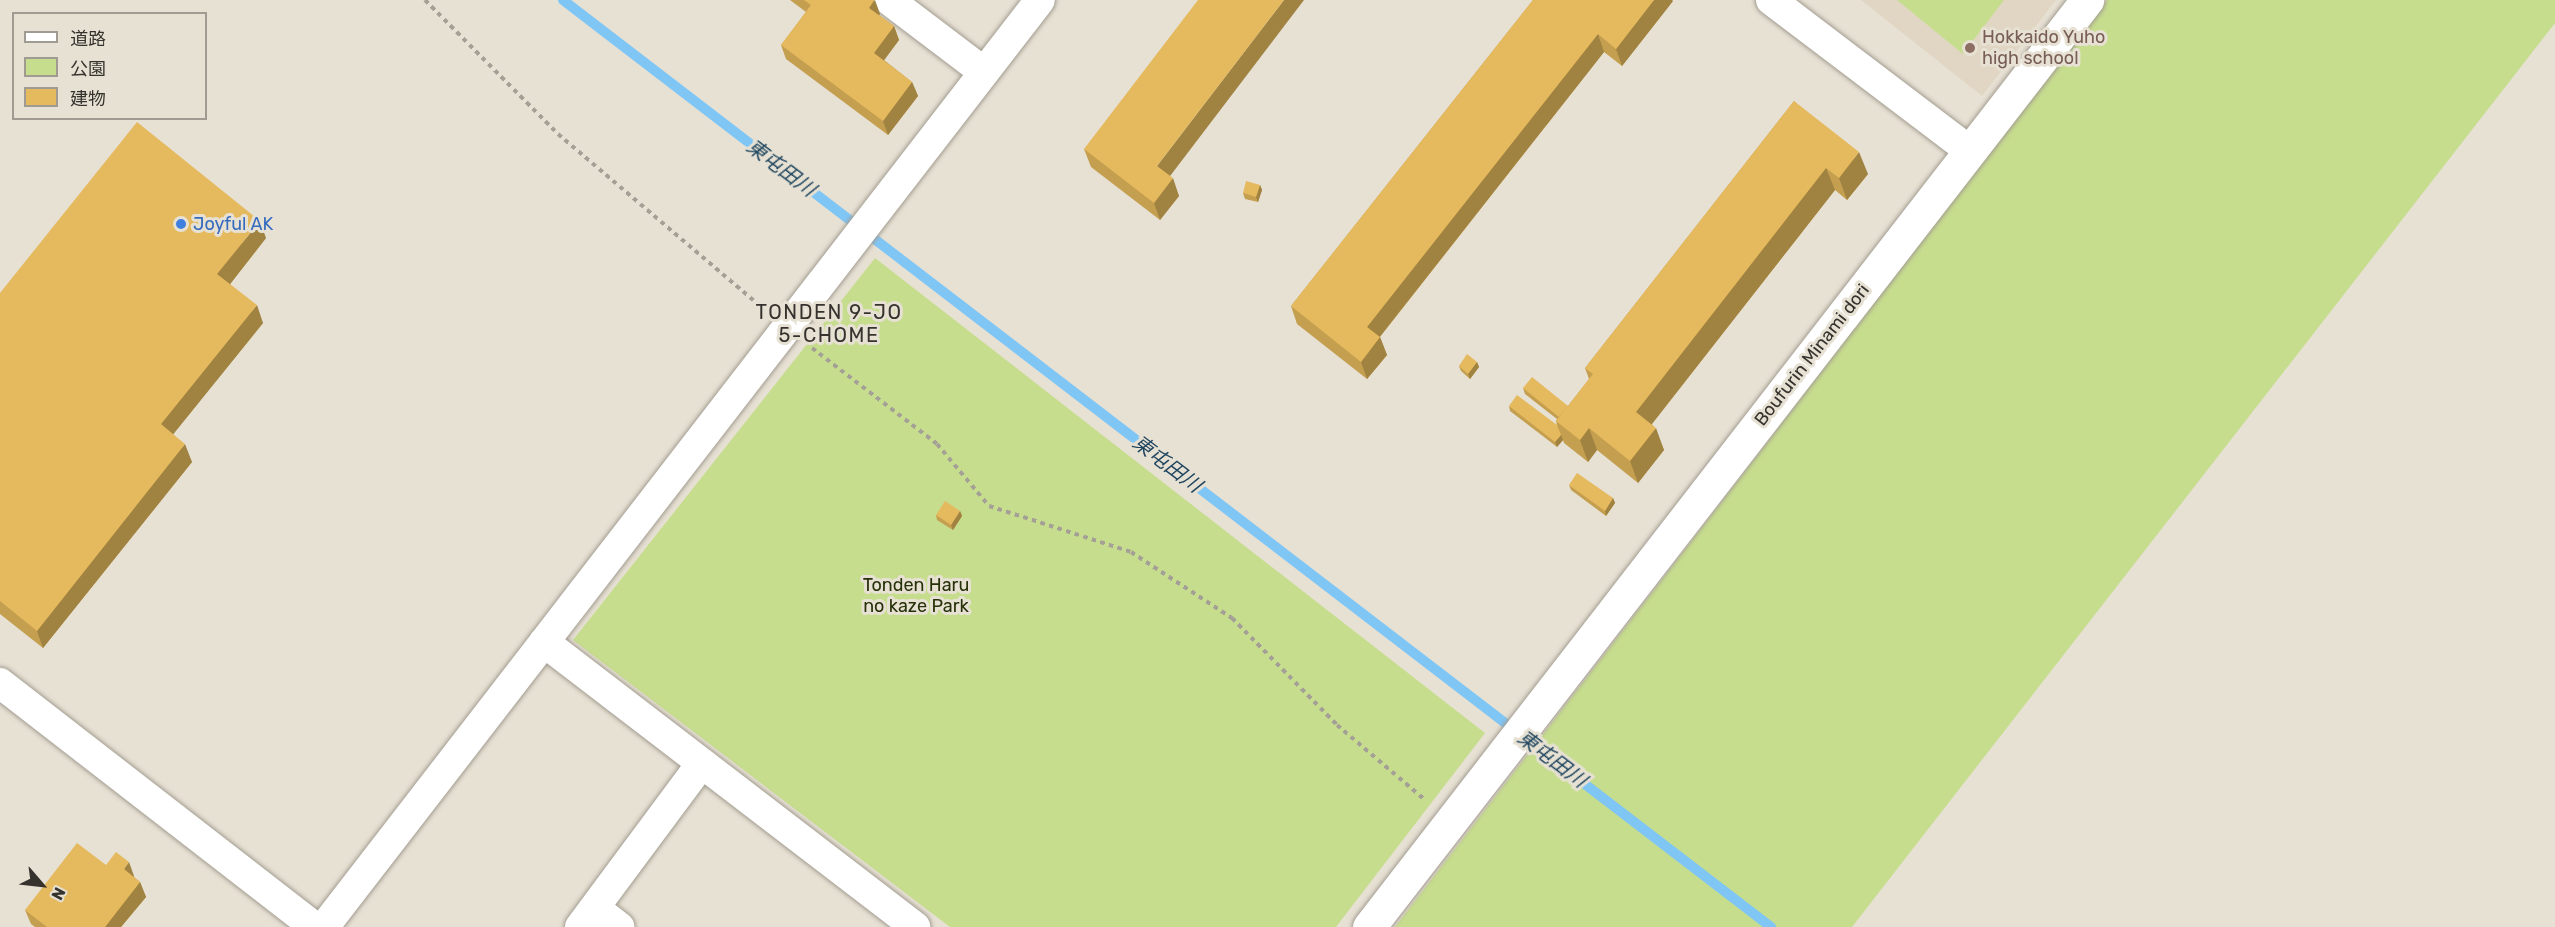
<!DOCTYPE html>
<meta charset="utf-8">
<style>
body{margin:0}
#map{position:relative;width:2555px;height:927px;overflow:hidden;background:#e7e1d4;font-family:Rubik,"Noto Sans JP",sans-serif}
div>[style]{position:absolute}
.built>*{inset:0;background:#e0d6c3}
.green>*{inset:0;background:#c7dd8e}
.stream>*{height:10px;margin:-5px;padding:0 5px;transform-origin:5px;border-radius:5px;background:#80c6f5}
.path>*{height:4px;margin-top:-2px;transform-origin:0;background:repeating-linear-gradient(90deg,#a5a096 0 4.5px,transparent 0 9px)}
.roads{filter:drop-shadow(0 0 2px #a39d91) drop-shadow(0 0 2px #a39d91)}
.minor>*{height:30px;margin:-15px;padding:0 15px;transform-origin:15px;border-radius:15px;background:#fff}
.tertiary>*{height:33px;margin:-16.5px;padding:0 16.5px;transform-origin:16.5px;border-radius:16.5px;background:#fff}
.wall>*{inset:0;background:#c59f50}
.shaded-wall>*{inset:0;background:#a08241}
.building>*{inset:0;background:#e5b95d}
.dots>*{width:16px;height:16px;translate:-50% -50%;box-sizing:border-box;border:3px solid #e7e1d4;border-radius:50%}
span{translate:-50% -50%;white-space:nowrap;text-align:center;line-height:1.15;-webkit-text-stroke:6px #e7e1d4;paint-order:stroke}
.education-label{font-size:18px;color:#785e54}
.left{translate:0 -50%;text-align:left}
.shop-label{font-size:18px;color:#366cbe}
.street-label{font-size:18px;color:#36332e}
.park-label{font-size:18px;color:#273109}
.water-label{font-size:20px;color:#1f455e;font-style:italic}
.neighbourhood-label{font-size:20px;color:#36332e;letter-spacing:1.5px}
.legend{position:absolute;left:12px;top:12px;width:195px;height:108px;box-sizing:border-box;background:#e7e1d4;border:2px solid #a09b92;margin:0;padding:8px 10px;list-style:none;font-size:18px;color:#36332e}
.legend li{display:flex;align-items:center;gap:12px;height:30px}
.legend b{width:30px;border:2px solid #a09b92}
.north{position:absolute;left:12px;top:855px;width:60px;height:60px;-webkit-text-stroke:4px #e7e1d4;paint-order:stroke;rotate:118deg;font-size:16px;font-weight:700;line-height:24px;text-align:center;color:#36332e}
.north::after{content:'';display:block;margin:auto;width:21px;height:27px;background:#36332e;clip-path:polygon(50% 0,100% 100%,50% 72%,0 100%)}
</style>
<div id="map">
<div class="built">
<i style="clip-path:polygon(1861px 0,2056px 0,1982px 96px)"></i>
</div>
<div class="green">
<i style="clip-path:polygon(1897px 0,2004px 0,1963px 54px)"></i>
<i style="clip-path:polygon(2107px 0,2555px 0,2555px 23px,1852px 927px,1395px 927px)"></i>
<i style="clip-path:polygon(875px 258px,1485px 733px,1336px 927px,950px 927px,573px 640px)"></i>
</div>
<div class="stream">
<i style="left:563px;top:0;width:1523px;rotate:37.5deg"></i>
</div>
<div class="path">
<i style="left:425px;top:0;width:189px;rotate:45.2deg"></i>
<i style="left:558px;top:134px;width:267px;rotate:40.4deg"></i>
<i style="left:812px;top:348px;width:158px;rotate:37.5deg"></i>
<i style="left:937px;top:444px;width:81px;rotate:50deg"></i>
<i style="left:989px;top:506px;width:149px;rotate:17.9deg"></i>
<i style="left:1131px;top:552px;width:121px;rotate:33.2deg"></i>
<i style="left:1232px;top:618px;width:150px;rotate:45.5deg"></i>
<i style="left:1337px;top:725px;width:114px;rotate:40.4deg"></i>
</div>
<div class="roads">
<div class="minor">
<i style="left:889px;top:0;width:119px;rotate:37.2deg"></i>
<i style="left:1771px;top:0;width:250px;rotate:37.2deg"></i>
<i style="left:544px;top:642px;width:468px;rotate:37.5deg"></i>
<i style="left:0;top:683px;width:398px;rotate:37.8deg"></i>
<i style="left:595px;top:908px;width:31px;rotate:38deg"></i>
<i style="left:324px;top:927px;width:1171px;rotate:-52.32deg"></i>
<i style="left:580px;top:927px;width:204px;rotate:-53.4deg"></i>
</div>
<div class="tertiary">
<i style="left:1369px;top:927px;width:1173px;rotate:-52.24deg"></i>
</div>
</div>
<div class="wall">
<i style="clip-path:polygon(790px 0,874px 0,879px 15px,894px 26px,899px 40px,884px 60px,912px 82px,918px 96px,888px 135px,786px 59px,781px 45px,806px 12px)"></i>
<i style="clip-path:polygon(1533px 0,1673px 1px,1622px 66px,1604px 52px,1380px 337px,1387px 355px,1367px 379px,1297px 324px,1291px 306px)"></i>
<i style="clip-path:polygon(1794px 101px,1868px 174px,1847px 200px,1835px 190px,1652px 424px,1664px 450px,1638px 483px,1597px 450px,1588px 462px,1564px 443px,1563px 440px,1557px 447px,1510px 411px,1509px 406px,1557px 425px,1556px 421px,1557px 419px,1525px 394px,1523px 388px,1568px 406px,1589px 379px,1585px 368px)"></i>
<i style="clip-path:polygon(1084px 149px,1170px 176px,1179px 196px,1160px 220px,1091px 167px)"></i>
<i style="clip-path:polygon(1260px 185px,1262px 190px,1258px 202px,1245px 199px,1243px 193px)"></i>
<i style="clip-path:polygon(266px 238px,230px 284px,263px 323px,173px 434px,192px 462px,43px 648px,0 614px,0 293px)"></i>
<i style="clip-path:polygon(1477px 362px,1479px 367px,1470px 379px,1461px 371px,1459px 366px)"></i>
<i style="clip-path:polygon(1569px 485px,1613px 498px,1615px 503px,1606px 516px,1571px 490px)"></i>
<i style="clip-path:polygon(960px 511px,962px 516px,953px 530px,937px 520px,936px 515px)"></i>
<i style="clip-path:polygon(134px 876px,134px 877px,140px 882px,146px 897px,121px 927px,35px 927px,31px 924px,25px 910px)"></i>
</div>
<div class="shaded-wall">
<i style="clip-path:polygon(875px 0,880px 14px,874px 22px,869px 8px)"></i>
<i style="clip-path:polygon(1284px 0,1304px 0,1164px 184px,1157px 166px)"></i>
<i style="clip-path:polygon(1654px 0,1672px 0,1673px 1px,1622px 66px,1616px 49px)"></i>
<i style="clip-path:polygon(894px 26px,899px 40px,879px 67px,874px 53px)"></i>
<i style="clip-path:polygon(1598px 34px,1604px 52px,1374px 344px,1367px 327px)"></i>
<i style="clip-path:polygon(912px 82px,918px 96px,888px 135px,883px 121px)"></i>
<i style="clip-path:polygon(1859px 152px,1868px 174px,1847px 200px,1839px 178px)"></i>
<i style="clip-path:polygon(1826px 168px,1835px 190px,1644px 434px,1636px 412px)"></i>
<i style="clip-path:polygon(1173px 178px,1179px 196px,1160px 220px,1154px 203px)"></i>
<i style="clip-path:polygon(1260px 185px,1262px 190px,1258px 202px,1256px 197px)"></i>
<i style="clip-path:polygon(260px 221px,266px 238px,224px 292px,217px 274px)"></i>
<i style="clip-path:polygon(257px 305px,263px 323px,167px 442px,161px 424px)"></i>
<i style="clip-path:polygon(1380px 337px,1387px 355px,1367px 379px,1361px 362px)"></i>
<i style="clip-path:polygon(1477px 362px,1479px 367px,1470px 379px,1468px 374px)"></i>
<i style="clip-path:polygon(1589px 428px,1597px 450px,1588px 462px,1580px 440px)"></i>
<i style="clip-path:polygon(1656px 428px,1664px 450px,1638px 483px,1630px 461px)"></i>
<i style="clip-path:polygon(1561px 435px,1563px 440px,1557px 447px,1555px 442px)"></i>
<i style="clip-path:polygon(185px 444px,192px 462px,43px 648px,37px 631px)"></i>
<i style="clip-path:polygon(1613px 498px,1615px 503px,1606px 516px,1605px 511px)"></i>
<i style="clip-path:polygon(960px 511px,962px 516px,953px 530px,951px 525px)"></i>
<i style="clip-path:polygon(129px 862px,134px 876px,129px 883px,124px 869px)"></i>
<i style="clip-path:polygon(140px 882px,146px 897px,121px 927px,105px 927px)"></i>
</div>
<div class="building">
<i style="clip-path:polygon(804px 0,874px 0,869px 8px,894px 26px,874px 53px,912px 82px,883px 121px,781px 45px,811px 5px)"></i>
<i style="clip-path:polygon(1198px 0,1284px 0,1157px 166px,1173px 178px,1154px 203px,1084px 149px)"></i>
<i style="clip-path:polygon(1533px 0,1654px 0,1616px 49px,1598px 34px,1367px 327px,1380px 337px,1361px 362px,1291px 306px)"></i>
<i style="clip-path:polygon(1794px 101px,1859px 152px,1839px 178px,1826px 168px,1636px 412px,1656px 428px,1630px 461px,1589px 428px,1580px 440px,1556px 421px,1593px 374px,1585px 368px)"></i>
<i style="clip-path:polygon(137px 122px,260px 221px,217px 274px,257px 305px,161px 424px,185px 444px,37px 631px,0 601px,0 293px)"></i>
<i style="clip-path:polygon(1246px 181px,1260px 185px,1256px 197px,1243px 193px)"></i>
<i style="clip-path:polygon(1467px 354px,1477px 362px,1468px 374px,1459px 366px)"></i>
<i style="clip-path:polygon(1532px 377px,1568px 406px,1559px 417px,1523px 388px)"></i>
<i style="clip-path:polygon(1517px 395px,1557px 425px,1561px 435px,1555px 442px,1509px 406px)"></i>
<i style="clip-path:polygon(1577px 473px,1613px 498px,1605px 511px,1569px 485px)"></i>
<i style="clip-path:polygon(945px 501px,960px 511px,951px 525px,936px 515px)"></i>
<i style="clip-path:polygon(77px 843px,106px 865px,116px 852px,129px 862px,124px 869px,140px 882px,105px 927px,47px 927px,25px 910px)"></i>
</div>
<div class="dots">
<i style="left:1970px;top:48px;background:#8d6e63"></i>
<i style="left:181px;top:224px;background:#3f7fe0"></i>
</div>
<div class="education-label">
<span class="left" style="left:1982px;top:48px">Hokkaido Yuho<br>high school</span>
</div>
<div class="shop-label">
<span class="left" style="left:193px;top:224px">Joyful AK</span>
</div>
<div class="street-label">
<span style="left:1812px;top:355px;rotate:-52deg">Boufurin Minami dori</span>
</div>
<div class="park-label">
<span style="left:916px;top:596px">Tonden Haru<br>no kaze Park</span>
</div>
<div class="water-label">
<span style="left:781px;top:168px;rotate:37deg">東屯田川</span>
<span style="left:1167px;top:464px;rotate:37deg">東屯田川</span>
<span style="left:1552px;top:759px;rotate:37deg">東屯田川</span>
</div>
<div class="neighbourhood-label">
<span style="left:829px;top:324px">TONDEN 9-JO<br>5-CHOME</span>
</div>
<ul class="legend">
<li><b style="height:8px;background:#fff"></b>道路</li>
<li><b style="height:16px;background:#c7dd8e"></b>公園</li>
<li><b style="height:16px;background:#e5b95d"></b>建物</li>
</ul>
<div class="north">N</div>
</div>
